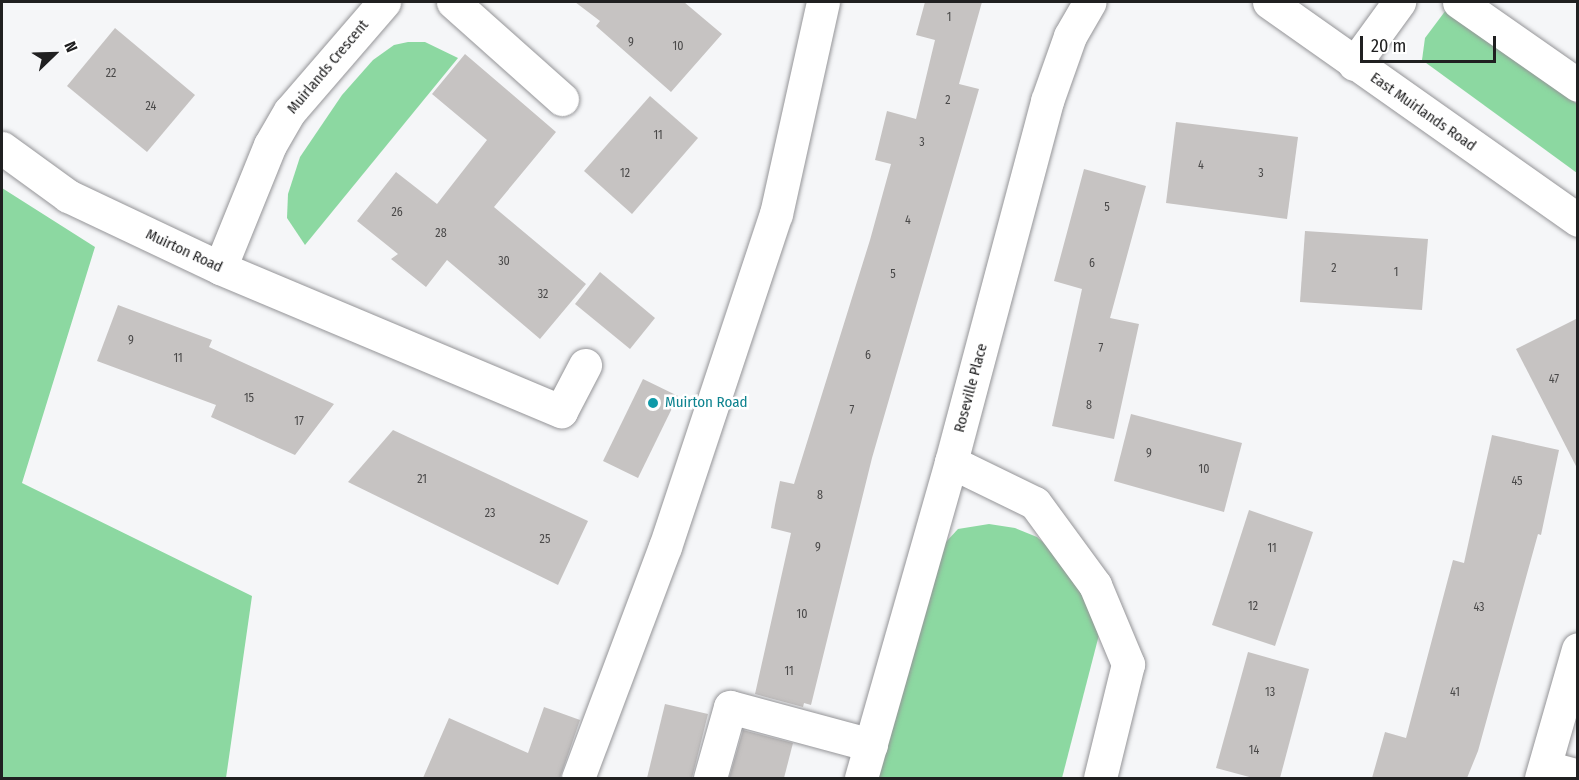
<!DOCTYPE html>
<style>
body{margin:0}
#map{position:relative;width:1579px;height:780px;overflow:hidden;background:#f5f6f8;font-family:"Fira Sans Condensed",sans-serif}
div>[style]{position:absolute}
.green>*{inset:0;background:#8cd8a1}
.building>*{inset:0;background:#c6c3c2}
.roads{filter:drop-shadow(0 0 2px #959598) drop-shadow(0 0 2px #959598)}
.minor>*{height:33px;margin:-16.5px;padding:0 16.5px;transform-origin:16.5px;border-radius:16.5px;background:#fff}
.dots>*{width:16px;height:16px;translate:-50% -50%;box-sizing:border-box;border:3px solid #fff;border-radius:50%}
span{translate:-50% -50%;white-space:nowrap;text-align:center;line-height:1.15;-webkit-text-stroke:5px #fff;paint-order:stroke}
.number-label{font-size:12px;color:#4a4949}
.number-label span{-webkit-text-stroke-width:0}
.street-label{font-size:15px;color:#202021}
.culture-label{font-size:15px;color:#0d838f}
.left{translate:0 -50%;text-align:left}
.frame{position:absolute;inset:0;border:3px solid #202021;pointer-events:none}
.north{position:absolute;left:24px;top:24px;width:60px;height:60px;-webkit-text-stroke:4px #fff;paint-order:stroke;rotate:67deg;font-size:16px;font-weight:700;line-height:24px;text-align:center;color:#202021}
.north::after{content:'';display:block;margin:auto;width:21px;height:27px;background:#202021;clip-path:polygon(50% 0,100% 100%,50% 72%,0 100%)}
.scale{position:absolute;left:1360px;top:36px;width:136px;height:27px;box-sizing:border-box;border:3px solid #202021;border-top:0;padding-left:8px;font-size:18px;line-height:21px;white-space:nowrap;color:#202021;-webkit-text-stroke:4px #fff;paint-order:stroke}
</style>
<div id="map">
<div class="green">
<i style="clip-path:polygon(1446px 10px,1577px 104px,1577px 173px,1422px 60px,1425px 38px)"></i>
<i style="clip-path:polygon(408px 42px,425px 42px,458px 58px,305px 245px,287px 218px,288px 194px,300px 157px,342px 95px,373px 60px,394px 45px)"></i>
<i style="clip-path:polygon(2px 188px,95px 247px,22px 483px,252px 596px,226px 778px,2px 778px)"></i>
<i style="clip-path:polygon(989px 524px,1015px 528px,1037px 537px,1071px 567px,1100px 631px,1062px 778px,872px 778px,924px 593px,945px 543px,958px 529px)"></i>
</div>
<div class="building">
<i style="clip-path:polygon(575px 2px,684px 2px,722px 34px,671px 92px,596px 26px,600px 21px)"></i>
<i style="clip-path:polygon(925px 2px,982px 2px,959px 84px,979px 89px,872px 458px,811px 705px,804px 703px,803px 707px,755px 694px,791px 533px,771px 528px,775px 505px,780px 481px,794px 484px,870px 240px,891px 164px,875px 160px,887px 111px,916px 119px,935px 40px,916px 35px)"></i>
<i style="clip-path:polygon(115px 28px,195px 95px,147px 152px,67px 86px)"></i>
<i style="clip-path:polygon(465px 54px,556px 132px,494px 207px,586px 284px,540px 339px,447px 260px,426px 287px,391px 259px,398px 254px,357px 221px,396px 172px,437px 204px,487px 140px,432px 94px)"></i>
<i style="clip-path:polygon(650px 96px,698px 138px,632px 214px,584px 171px)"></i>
<i style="clip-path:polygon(1176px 122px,1298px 137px,1287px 219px,1166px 203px)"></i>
<i style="clip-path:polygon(1084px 169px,1146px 186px,1110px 318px,1139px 324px,1114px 439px,1052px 426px,1082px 289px,1054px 281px)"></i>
<i style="clip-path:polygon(1305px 231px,1428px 239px,1422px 310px,1300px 302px)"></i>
<i style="clip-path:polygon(600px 272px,655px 318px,630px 349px,575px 304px)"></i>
<i style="clip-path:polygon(118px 305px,212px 340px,209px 347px,334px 404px,295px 455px,211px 417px,216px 405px,97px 361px)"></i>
<i style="clip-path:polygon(1578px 318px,1578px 470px,1516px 349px)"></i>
<i style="clip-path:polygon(643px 379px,678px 396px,638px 478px,603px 461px)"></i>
<i style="clip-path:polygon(1131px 414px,1242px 443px,1224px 512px,1114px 481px)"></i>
<i style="clip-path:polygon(393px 430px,588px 521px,558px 585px,348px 482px)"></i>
<i style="clip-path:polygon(1492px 435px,1559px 450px,1541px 535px,1538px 534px,1478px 751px,1467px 778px,1372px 778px,1385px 732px,1406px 738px,1453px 560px,1464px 563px)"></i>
<i style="clip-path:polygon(1249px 510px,1313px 532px,1275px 646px,1212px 625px)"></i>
<i style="clip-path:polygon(1248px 652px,1309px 669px,1280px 778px,1253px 778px,1216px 768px)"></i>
<i style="clip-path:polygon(665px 704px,708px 714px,692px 778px,647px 778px)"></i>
<i style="clip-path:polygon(544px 707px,580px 720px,560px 778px,423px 778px,449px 718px,528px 753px)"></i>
<i style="clip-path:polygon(743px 730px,793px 743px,784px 778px,729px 778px)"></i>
</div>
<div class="roads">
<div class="minor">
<i style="left:453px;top:2px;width:146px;rotate:41.7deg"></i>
<i style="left:1269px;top:2px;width:378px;rotate:35.2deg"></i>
<i style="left:1459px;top:2px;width:145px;rotate:34.9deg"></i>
<i style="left:1354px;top:64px;width:77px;rotate:-54deg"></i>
<i style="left:2px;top:148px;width:82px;rotate:36deg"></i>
<i style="left:68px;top:196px;width:168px;rotate:25.3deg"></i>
<i style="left:220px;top:268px;width:370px;rotate:22.8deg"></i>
<i style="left:561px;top:411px;width:52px;rotate:-62.4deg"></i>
<i style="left:220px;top:268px;width:133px;rotate:-67.9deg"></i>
<i style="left:270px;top:145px;width:39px;rotate:-60deg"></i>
<i style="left:290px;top:111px;width:144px;rotate:-49.2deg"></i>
<i style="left:951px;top:462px;width:93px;rotate:26deg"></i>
<i style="left:1035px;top:503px;width:102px;rotate:53.8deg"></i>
<i style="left:1095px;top:585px;width:86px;rotate:67.3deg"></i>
<i style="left:1128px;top:664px;width:117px;rotate:103.8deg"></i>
<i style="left:1545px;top:767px;width:34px;rotate:15deg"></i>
<i style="left:578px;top:778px;width:247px;rotate:-69.4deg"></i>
<i style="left:665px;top:547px;width:351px;rotate:-71.6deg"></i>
<i style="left:776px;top:214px;width:217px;rotate:-77.5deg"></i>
<i style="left:710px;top:778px;width:74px;rotate:-74.3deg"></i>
<i style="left:730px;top:707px;width:146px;rotate:15.1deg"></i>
<i style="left:861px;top:778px;width:329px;rotate:-74.1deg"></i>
<i style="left:951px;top:462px;width:374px;rotate:-75.1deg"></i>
<i style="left:1047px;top:101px;width:69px;rotate:-70.5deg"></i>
<i style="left:1070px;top:36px;width:39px;rotate:-60deg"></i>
<i style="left:1541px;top:778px;width:134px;rotate:-74deg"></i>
</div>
</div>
<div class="dots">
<i style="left:653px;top:403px;background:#0f9aa8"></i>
</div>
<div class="number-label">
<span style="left:949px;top:18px">1</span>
<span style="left:631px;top:43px">9</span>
<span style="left:678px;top:47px">10</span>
<span style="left:111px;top:74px">22</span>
<span style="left:948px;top:101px">2</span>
<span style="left:151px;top:107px">24</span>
<span style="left:658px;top:136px">11</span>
<span style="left:922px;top:143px">3</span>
<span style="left:1201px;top:166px">4</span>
<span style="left:625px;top:174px">12</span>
<span style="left:1261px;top:174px">3</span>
<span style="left:1107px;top:208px">5</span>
<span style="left:397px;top:213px">26</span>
<span style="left:908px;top:221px">4</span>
<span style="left:441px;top:234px">28</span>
<span style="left:504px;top:262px">30</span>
<span style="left:1092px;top:264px">6</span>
<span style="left:1334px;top:269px">2</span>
<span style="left:1396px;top:273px">1</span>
<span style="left:893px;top:275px">5</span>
<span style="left:543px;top:295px">32</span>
<span style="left:131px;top:341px">9</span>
<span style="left:1101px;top:349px">7</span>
<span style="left:868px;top:356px">6</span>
<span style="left:178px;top:359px">11</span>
<span style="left:1554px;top:380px">47</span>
<span style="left:249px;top:399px">15</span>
<span style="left:1089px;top:406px">8</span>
<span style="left:852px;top:411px">7</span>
<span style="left:299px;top:422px">17</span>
<span style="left:1149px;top:454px">9</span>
<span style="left:1204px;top:470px">10</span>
<span style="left:422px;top:480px">21</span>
<span style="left:1517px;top:482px">45</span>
<span style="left:820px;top:496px">8</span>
<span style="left:490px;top:514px">23</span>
<span style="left:545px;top:540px">25</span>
<span style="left:818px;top:548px">9</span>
<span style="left:1272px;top:549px">11</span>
<span style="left:1253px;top:607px">12</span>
<span style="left:1479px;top:608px">43</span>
<span style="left:802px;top:615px">10</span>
<span style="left:789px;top:672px">11</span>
<span style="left:1270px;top:693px">13</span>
<span style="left:1455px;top:693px">41</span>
<span style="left:1254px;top:751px">14</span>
</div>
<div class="street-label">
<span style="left:328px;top:67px;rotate:-50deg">Muirlands Crescent</span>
<span style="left:1423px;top:112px;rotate:35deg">East Muirlands Road</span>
<span style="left:184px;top:251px;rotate:25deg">Muirton Road</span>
<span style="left:971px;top:388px;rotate:-75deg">Roseville Place</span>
</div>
<div class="culture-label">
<span class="left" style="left:665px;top:403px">Muirton Road</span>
</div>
<div class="frame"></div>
<div class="north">N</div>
<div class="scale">20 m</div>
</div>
